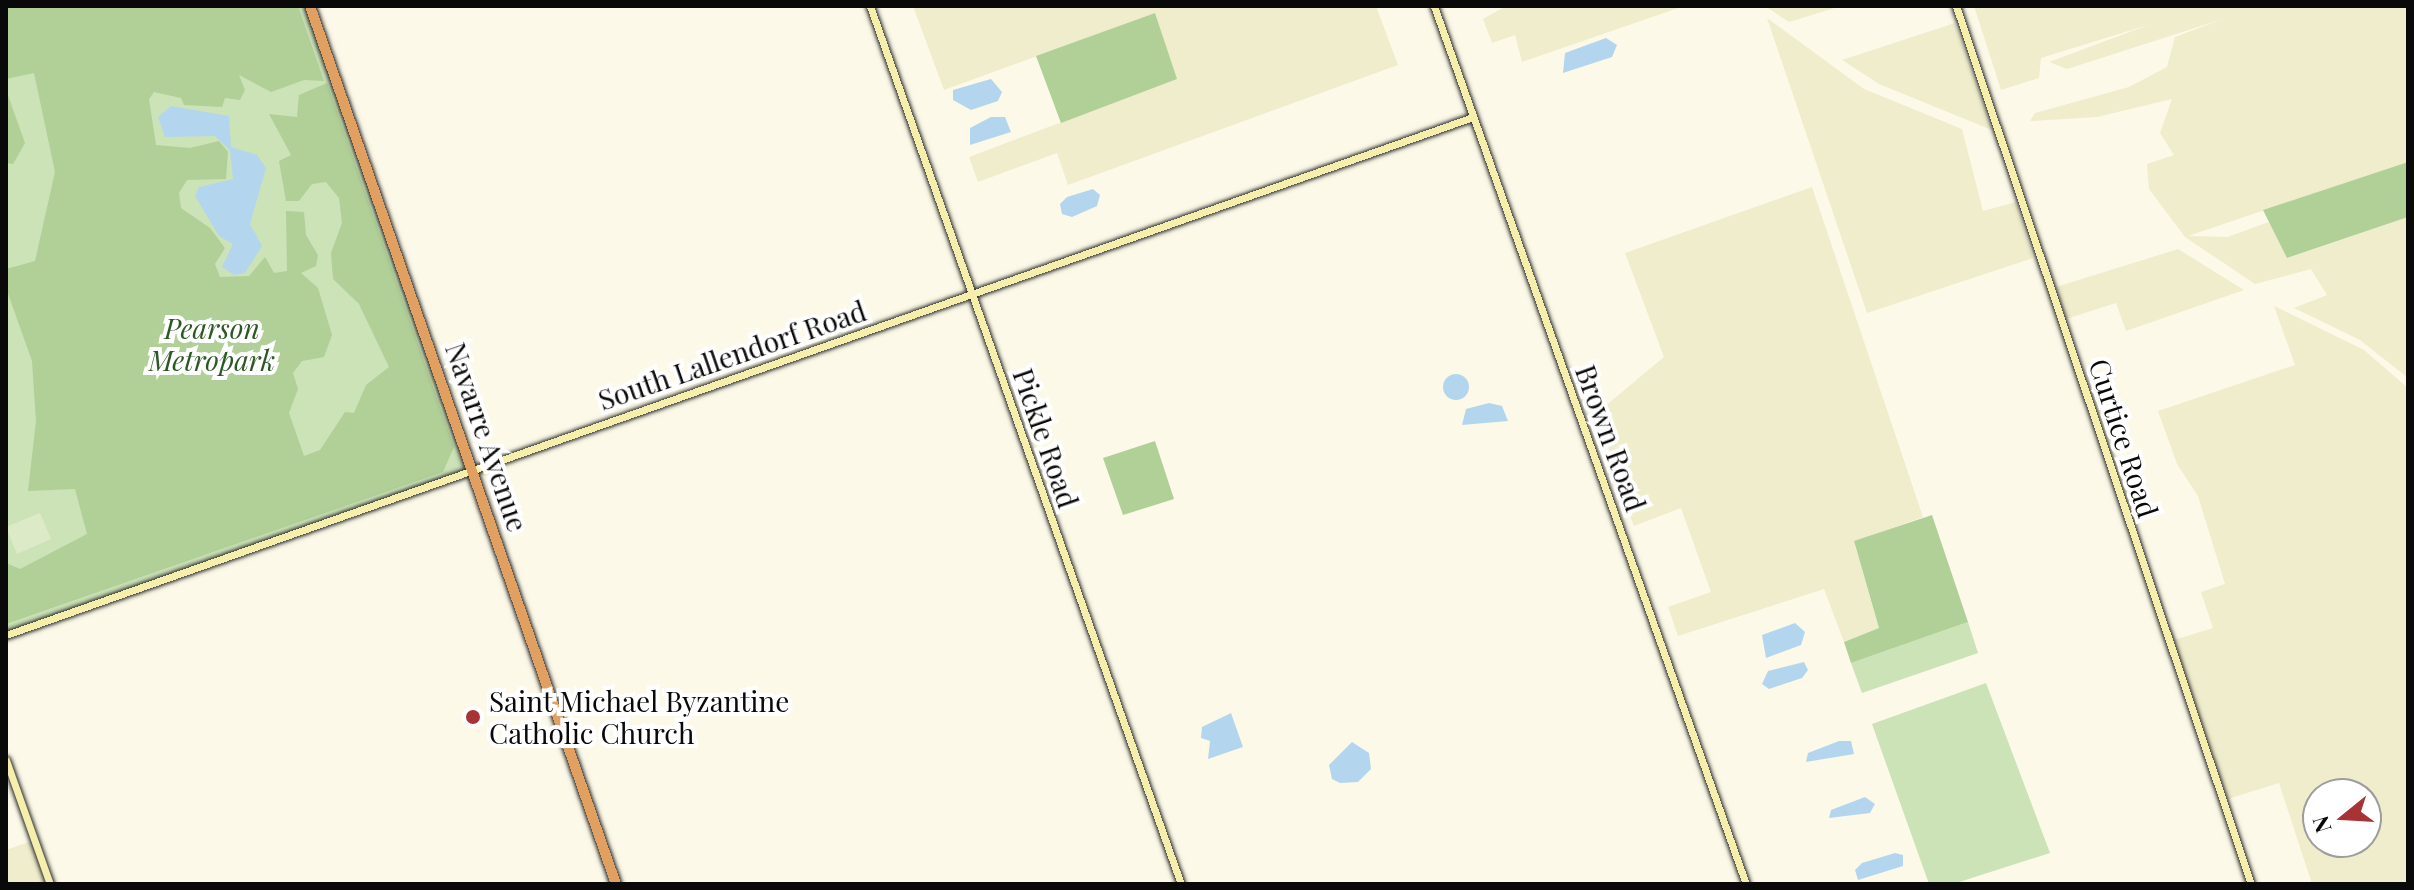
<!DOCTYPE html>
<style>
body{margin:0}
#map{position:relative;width:2414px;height:890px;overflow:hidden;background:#fcf9e8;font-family:"Playfair Display",serif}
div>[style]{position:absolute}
.farmland>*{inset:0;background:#efedcc}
.green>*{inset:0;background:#cce2b7}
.forest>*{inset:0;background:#b0d098}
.pitch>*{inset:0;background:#ddeac8}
.water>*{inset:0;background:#b3d6ee}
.round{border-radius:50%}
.roads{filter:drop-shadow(0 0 2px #2b2b2b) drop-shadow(0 0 2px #2b2b2b)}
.secondary>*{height:7px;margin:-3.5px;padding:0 3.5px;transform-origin:3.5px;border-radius:3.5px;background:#f5efab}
.highway>*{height:10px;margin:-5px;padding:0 5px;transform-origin:5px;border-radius:5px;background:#e2a060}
.dots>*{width:22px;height:22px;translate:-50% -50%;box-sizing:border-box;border:4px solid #fff;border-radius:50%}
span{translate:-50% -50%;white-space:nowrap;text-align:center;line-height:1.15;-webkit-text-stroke:8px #fff;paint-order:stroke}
.park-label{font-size:28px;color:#2c5823;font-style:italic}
.street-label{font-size:28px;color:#090909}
.poi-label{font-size:28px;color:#090909}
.left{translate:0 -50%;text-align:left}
.frame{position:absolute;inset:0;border:8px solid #090909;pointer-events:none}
.north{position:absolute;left:2302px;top:778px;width:80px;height:80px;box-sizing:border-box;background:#fff;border:2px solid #9d9d9d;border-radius:50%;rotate:252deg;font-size:22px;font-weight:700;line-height:32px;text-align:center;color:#090909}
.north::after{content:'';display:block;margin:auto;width:28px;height:36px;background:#a73335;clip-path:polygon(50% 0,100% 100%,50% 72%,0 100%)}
</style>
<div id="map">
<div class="farmland">
<i style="clip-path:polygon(913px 6px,1376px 6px,1398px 65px,1068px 185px,1057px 153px,978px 182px,969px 157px,1176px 79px,1155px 13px,944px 90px)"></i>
<i style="clip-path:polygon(1506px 6px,1684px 6px,1522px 62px,1515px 35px,1492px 43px,1483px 19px)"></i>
<i style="clip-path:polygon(1765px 6px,1841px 6px,1789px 22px)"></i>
<i style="clip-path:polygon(1974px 6px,2408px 6px,2408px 162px,2188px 236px,2227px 237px,2269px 222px,2288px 258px,2408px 217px,2408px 378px,2360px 340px,2294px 308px,2327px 295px,2311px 269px,2255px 284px,2185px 237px,2149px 189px,2147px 164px,2174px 155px,2160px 133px,2172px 99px,2097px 117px,2030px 121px,2035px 113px,2129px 87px,2167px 67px,2175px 37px,2223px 19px,2067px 69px,2049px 62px,2151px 24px,2041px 58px,2039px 78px,2001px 90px)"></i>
<i style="clip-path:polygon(1767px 18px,1864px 89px,1962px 129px,1983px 211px,2016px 202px,2033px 258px,1867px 313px)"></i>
<i style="clip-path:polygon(1955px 23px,1992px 130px,1879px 84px,1842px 60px)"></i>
<i style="clip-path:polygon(1812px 187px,1923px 517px,1854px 542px,1879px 628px,1844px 642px,1824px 589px,1678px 636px,1668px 607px,1711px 592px,1681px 508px,1634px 526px,1592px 417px,1664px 357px,1625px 253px)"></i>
<i style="clip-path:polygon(2178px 249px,2244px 290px,2126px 331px,2116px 303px,2066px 319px,2056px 287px)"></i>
<i style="clip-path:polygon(evenodd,2274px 306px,2364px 350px,2408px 388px,2408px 884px,2312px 884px,2279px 783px,2228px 799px,2174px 640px,2213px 628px,2201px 592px,2225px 584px,2198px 496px,2177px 464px,2158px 411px,2295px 365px,2274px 306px,2318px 794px,2366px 794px,2366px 842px,2318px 842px,2318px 794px)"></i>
<i style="clip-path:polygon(32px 841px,47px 884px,6px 884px,6px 850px)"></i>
</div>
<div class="green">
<i style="clip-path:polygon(6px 6px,310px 6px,474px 471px,6px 635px)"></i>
<i style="clip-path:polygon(1968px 622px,1978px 653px,1862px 693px,1851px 663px)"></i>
<i style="clip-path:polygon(1986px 683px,2050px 853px,1953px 884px,1929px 884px,1872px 724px)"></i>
</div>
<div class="forest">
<i style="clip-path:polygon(6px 6px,298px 6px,324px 81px,304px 80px,271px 92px,239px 75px,245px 90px,240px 100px,225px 98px,222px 107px,184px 105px,181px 98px,154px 92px,149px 99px,156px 145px,190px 148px,219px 141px,228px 152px,226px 179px,187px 180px,179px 193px,181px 208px,210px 228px,225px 248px,215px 264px,220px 277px,249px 276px,265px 257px,274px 273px,287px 271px,286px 211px,304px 212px,306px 235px,318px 255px,316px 266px,301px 273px,318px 288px,332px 335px,324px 357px,302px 361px,293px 373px,298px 389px,289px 413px,304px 456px,320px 450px,345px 412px,354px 413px,366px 385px,389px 367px,359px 304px,333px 279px,331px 253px,342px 223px,339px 198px,326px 182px,312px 184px,299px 201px,286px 201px,279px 161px,291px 155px,269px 114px,297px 117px,299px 95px,327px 83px,454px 447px,443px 472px,6px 624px,6px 563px,20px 569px,87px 534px,75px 489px,28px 491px,36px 421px,32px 361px,6px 288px,6px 269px,35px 261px,55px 172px,34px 73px,6px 79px)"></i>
<i style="clip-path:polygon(1155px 13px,1177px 79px,1061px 123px,1036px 56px)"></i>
<i style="clip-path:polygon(6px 90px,25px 143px,13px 164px,6px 163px)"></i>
<i style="clip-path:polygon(2408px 162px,2408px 217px,2287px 258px,2263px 210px)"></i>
<i style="clip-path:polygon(1155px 441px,1174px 499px,1123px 515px,1103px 458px)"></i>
<i style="clip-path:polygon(1932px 515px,1968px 622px,1851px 663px,1844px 642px,1879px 628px,1854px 541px)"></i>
</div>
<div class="pitch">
<i style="clip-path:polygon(40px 513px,51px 539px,17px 554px,6px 527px)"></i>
</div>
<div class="water">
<i style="clip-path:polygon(1606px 38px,1617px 45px,1612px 57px,1563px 73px,1565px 53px)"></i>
<i style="clip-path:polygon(991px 79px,1002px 92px,998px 101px,971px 110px,953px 100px,953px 90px)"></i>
<i style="clip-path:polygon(171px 106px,229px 116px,231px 147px,257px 155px,266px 168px,250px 224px,262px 246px,245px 273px,234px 275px,222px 267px,233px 244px,219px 236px,195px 196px,199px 187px,233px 179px,230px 150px,215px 136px,165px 137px,158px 117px)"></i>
<i style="clip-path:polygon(991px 117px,1005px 117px,1011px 132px,970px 145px,970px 128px)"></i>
<i style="clip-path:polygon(1093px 189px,1100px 195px,1097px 206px,1072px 217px,1062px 214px,1060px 204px,1067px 197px)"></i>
<i class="round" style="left:1443px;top:374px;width:26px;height:26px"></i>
<i style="clip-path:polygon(1489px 403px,1502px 406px,1508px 421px,1462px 425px,1466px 409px)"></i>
<i style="clip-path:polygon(1795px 623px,1805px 632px,1801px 645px,1766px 658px,1762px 635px)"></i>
<i style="clip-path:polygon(1804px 662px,1808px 670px,1802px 678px,1769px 689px,1762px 684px,1768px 671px)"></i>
<i style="clip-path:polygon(1231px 713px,1243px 747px,1208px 759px,1210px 741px,1201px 738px,1202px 727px)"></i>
<i style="clip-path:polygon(1839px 741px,1851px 741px,1854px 754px,1806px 762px,1808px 753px)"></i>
<i style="clip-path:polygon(1352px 742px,1369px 753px,1371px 769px,1358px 782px,1340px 783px,1332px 779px,1329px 765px)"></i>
<i style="clip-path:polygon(1865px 797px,1875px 804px,1870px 813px,1829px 818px,1831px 810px)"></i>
<i style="clip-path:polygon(1895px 853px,1903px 855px,1903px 866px,1858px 880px,1855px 870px,1862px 863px)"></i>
</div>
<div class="roads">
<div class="secondary">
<i style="left:870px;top:6px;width:931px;rotate:70.5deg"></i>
<i style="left:1434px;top:6px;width:932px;rotate:70.44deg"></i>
<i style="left:1956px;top:6px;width:926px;rotate:71.43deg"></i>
<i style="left:6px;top:635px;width:1556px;rotate:-19.45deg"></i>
<i style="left:6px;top:760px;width:132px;rotate:70.5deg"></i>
</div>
<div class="highway">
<i style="left:310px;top:6px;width:930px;rotate:70.79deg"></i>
</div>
</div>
<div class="dots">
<i style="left:473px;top:717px;background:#a73335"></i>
</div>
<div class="park-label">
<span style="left:212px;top:344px">Pearson<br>Metropark</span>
</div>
<div class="street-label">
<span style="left:732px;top:355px;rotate:-19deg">South Lallendorf Road</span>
<span style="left:487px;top:437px;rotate:71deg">Navarre Avenue</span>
<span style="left:1046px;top:438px;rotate:71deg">Pickle Road</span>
<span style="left:1611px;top:438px;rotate:70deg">Brown Road</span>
<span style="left:2124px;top:438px;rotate:72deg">Curtice Road</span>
</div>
<div class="poi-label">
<span class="left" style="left:489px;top:717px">Saint Michael Byzantine<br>Catholic Church</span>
</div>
<div class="frame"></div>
<div class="north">N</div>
</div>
